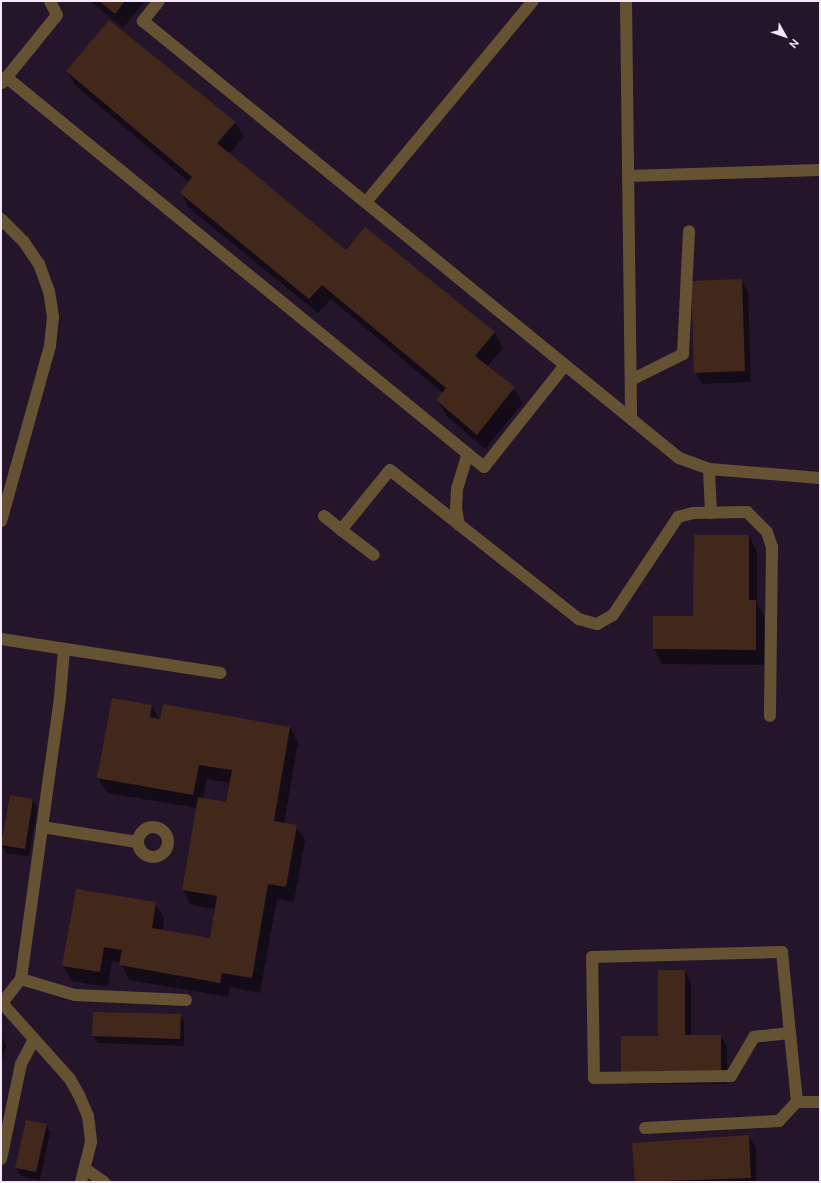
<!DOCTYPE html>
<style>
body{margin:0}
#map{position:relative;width:821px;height:1183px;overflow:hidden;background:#24152b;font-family:Ubuntu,sans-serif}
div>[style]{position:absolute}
.shadow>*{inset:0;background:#0007}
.building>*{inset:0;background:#42271b}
.minor>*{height:12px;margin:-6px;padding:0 6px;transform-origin:6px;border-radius:6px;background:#655233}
.minor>.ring{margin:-6px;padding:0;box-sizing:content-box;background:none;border:12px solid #655233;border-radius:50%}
span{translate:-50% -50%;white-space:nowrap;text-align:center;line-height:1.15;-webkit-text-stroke:4px #24152b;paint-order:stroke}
.frame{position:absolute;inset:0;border:2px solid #f2e8f8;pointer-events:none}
.north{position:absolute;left:765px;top:16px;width:40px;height:40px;-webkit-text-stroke:3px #24152b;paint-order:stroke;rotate:130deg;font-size:11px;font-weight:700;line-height:16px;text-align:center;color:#f2e8f8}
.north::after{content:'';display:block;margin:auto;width:14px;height:18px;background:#f2e8f8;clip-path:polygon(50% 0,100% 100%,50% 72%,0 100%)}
</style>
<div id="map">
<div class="shadow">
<i style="clip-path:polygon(90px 1px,145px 1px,123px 28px)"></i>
<i style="clip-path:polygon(67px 71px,235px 122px,244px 137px,229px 154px,346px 252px,365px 229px,495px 333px,503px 348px,487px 367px,514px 388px,523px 403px,485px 449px,446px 415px,437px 400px,443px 393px,331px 299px,318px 313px,189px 208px,181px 193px,189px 182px,76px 86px)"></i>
<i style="clip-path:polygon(742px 280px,748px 292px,751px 382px,702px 384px,695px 372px)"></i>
<i style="clip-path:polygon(749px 536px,757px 551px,757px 604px,764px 616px,764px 665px,662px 664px,654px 649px,654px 617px,694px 617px)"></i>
<i style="clip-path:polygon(evenodd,152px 706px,161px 722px,290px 727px,298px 742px,284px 824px,296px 826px,305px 841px,294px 902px,277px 899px,260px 993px,230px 987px,228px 997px,129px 980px,121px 963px,112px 961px,108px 987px,72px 981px,63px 966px,155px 903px,164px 918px,162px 931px,211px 939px,216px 909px,191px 905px,183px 890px,197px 808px,107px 793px,98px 778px,152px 706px,207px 779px,230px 783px,227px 804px,203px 799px,207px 779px)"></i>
<i style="clip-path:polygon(33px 800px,37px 808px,29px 856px,6px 853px,2px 845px)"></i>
<i style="clip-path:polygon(684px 971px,691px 982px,691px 1036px,721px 1036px,727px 1047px,727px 1084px,628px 1084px,622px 1073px,659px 1037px)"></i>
<i style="clip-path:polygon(180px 1015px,184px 1022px,184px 1046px,98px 1043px,93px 1036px)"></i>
<i style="clip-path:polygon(1px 1035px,6px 1045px,1px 1065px)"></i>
<i style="clip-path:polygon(46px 1125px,50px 1132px,40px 1180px,21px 1176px,16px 1168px)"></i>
<i style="clip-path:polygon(749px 1136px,756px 1148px,756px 1182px,636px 1182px,633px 1143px)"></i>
</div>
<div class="building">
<i style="clip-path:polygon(99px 1px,125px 1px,115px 14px)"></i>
<i style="clip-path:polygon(109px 20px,236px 122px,217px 143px,346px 250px,365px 227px,495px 332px,475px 356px,515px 387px,477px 435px,436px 400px,446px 388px,322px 285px,309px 299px,180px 193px,192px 177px,66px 71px)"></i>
<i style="clip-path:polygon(742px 279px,745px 371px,694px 373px,691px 281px)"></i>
<i style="clip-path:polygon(694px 535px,749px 535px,749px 600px,756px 600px,756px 650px,653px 649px,653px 616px,693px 616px)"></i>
<i style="clip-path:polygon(112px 698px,152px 705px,150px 717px,160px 719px,163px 704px,290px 727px,274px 821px,297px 825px,286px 887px,268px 884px,252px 978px,222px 973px,220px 983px,119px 965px,122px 950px,104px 947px,100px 972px,62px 966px,76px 889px,156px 902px,152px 928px,210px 938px,217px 896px,182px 890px,198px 797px,226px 802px,232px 770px,199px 765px,193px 795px,97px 778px)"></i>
<i style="clip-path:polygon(10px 795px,33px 799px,25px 849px,1px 845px)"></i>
<i style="clip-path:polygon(658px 970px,685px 970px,685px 1035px,721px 1035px,721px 1073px,621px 1073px,621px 1036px,658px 1036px)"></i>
<i style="clip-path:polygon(93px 1012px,181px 1014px,180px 1039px,92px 1036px)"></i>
<i style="clip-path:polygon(26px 1120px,47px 1124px,36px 1172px,15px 1168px)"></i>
<i style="clip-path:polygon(749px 1135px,751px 1178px,635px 1182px,632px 1143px)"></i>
</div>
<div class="minor">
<i style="left:159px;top:1px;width:26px;rotate:129deg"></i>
<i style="left:143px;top:21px;width:692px;rotate:39.19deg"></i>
<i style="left:679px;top:458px;width:32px;rotate:20deg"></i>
<i style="left:709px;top:469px;width:111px;rotate:4.6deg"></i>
<i style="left:626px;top:1px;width:418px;rotate:89.3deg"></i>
<i style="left:6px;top:77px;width:617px;rotate:39.21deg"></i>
<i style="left:484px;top:467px;width:130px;rotate:-51.5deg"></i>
<i style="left:2px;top:83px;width:87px;rotate:-51deg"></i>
<i style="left:57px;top:15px;width:16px;rotate:-117deg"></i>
<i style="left:628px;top:176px;width:192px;rotate:-1.8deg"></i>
<i style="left:366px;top:202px;width:261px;rotate:-50.3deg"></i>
<i style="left:1px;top:219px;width:33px;rotate:45deg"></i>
<i style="left:24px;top:242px;width:27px;rotate:56deg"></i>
<i style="left:39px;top:264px;width:29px;rotate:70deg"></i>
<i style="left:49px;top:291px;width:26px;rotate:81deg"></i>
<i style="left:53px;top:317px;width:29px;rotate:96deg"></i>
<i style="left:50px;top:346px;width:182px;rotate:105.6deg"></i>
<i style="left:631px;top:380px;width:58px;rotate:-26.6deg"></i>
<i style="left:683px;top:354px;width:123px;rotate:-87.2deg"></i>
<i style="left:709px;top:469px;width:44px;rotate:87.4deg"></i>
<i style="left:324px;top:516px;width:22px;rotate:39deg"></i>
<i style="left:341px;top:530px;width:77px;rotate:-50.8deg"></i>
<i style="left:390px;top:470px;width:241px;rotate:38.3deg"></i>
<i style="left:579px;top:619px;width:19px;rotate:16deg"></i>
<i style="left:597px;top:624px;width:18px;rotate:-29deg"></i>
<i style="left:613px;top:615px;width:118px;rotate:-56.4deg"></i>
<i style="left:678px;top:517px;width:16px;rotate:-15deg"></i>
<i style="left:693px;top:513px;width:54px;rotate:-1.1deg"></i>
<i style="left:747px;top:512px;width:28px;rotate:45deg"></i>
<i style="left:767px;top:532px;width:16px;rotate:72deg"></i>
<i style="left:772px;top:547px;width:169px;rotate:90.7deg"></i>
<i style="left:459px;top:525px;width:17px;rotate:-100deg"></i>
<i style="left:456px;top:508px;width:19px;rotate:-87deg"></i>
<i style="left:457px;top:489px;width:37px;rotate:-73deg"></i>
<i style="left:341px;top:530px;width:41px;rotate:37.1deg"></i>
<i style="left:1px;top:639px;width:222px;rotate:8.8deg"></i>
<i class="ring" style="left:138px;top:827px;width:18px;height:18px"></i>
<i style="left:42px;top:827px;width:96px;rotate:9deg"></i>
<i style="left:21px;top:979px;width:56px;rotate:16.5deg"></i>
<i style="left:75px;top:995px;width:111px;rotate:2.6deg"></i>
<i style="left:1px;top:1002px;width:103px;rotate:48.1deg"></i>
<i style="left:70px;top:1079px;width:18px;rotate:61deg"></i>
<i style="left:79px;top:1095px;width:23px;rotate:67deg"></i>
<i style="left:88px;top:1116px;width:26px;rotate:83deg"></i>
<i style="left:91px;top:1142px;width:41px;rotate:104deg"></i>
<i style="left:2px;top:1003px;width:31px;rotate:-52deg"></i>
<i style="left:21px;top:979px;width:285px;rotate:-82.1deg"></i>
<i style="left:60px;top:697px;width:48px;rotate:-85.2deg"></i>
<i style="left:790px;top:1033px;width:36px;rotate:174deg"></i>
<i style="left:754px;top:1037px;width:45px;rotate:120.5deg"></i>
<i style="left:731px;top:1076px;width:137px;rotate:179.2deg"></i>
<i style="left:594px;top:1078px;width:121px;rotate:-90.9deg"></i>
<i style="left:592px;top:957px;width:190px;rotate:-1.5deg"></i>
<i style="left:782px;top:952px;width:81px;rotate:84.4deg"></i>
<i style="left:790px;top:1033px;width:69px;rotate:84.2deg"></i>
<i style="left:797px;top:1102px;width:23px"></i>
<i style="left:645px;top:1128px;width:134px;rotate:-3deg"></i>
<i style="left:779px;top:1121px;width:26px;rotate:-47deg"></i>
<i style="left:1px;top:1159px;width:97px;rotate:-78.1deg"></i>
<i style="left:21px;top:1064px;width:27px;rotate:-62deg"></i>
<i style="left:85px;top:1169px;width:23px;rotate:34deg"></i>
</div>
<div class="frame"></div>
<div class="north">N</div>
</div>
